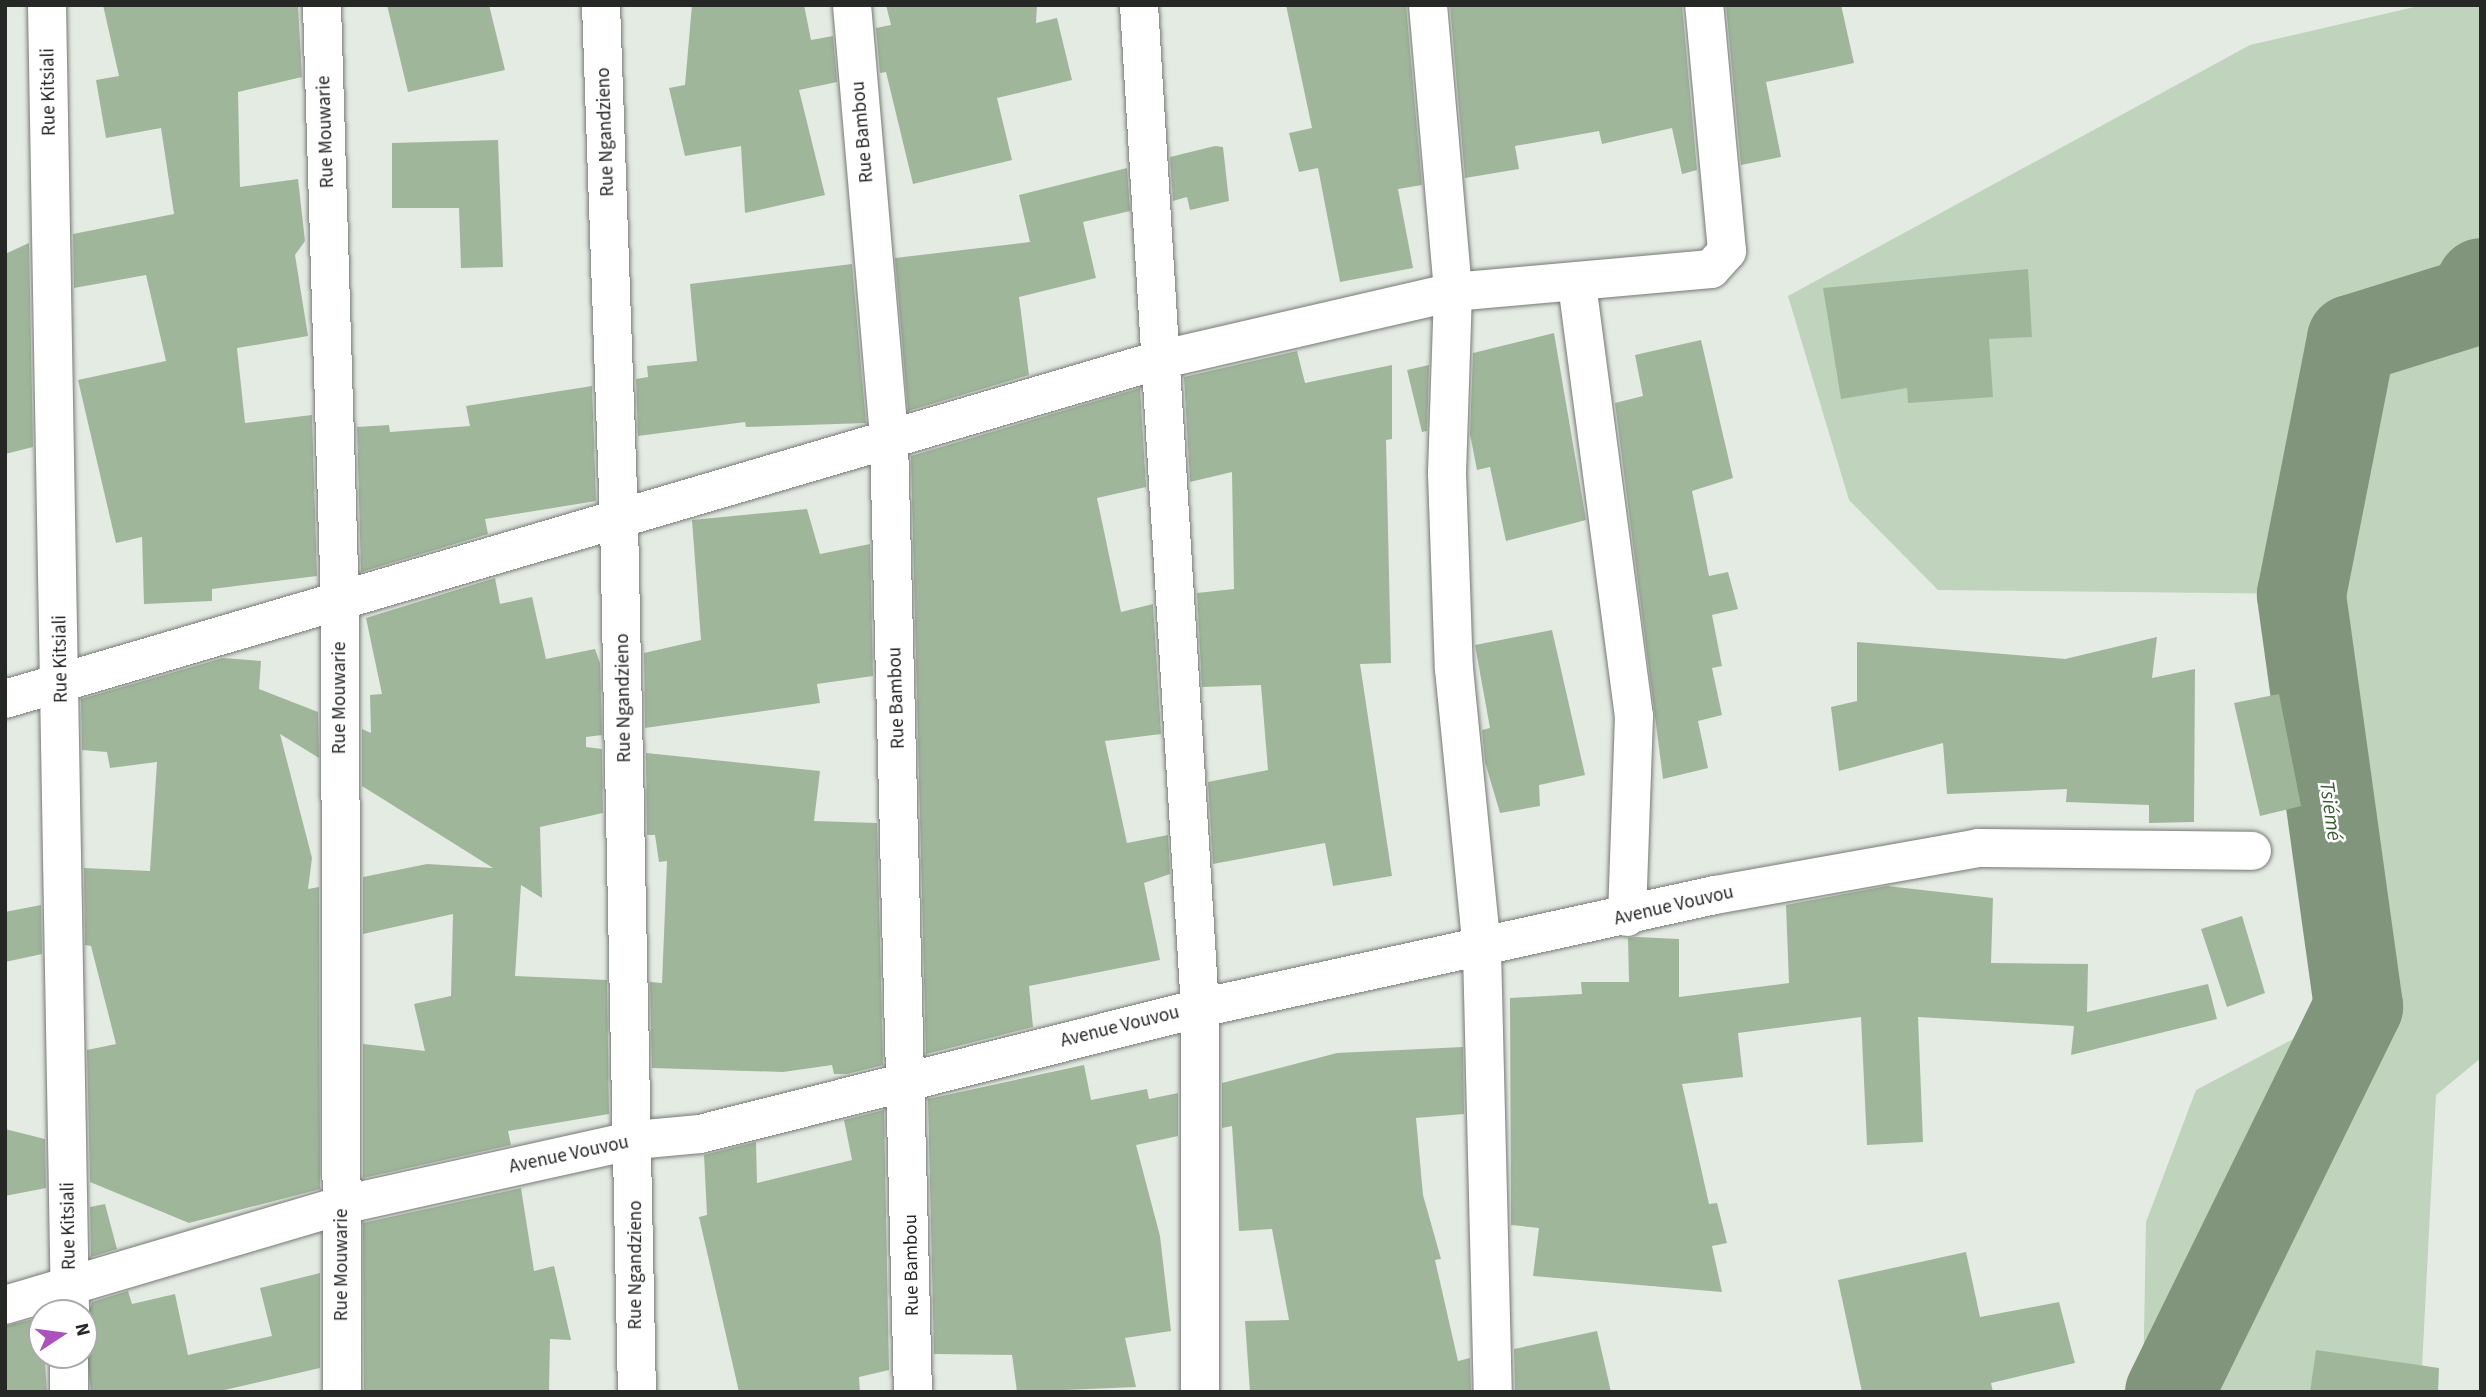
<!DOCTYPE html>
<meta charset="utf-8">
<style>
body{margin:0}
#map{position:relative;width:2486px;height:1397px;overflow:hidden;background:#e4ebe3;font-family:"Source Sans 3",sans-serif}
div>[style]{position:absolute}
.green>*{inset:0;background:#c0d3bc}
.river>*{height:89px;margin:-44.5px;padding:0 44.5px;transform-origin:44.5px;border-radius:44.5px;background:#80957b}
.building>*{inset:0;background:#a0b69b}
.roads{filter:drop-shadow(0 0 2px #757a74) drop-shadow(0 0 2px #757a74)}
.minor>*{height:38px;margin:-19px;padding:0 19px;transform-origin:19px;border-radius:19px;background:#fff}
span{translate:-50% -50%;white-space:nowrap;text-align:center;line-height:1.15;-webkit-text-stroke:5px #fff;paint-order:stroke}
.street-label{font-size:19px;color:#252825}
.water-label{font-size:21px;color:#3a5a32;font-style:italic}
.frame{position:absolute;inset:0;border:7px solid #252825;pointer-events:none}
.north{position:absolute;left:28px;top:1299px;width:70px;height:70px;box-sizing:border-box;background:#fff;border:2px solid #a8a9a8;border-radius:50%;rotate:77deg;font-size:19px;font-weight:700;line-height:28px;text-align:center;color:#252825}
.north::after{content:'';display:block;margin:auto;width:24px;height:32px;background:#ab52bf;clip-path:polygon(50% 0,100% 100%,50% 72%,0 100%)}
</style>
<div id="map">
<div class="green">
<i style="clip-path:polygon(2423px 5px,2481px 5px,2481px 1058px,2436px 1095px,2422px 1368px,2412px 1392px,2143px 1392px,2146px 1222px,2196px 1090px,2358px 1005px,2301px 594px,1938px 590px,1849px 500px,1788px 296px,2250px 45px)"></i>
</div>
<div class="river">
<i style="left:2169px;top:1392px;width:430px;rotate:-63.9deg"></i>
<i style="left:2358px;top:1006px;width:416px;rotate:-97.9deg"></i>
<i style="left:2301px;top:594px;width:260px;rotate:-78.9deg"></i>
<i style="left:2351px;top:339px;width:124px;rotate:-17.4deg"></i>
<i style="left:2469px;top:302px;width:23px;rotate:-59deg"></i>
</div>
<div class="building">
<i style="clip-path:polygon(103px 5px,298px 5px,302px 77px,238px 92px,240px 187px,298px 179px,305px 241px,295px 255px,308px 336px,237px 348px,245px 423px,312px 415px,317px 576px,212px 589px,212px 601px,144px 604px,142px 537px,116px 543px,78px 380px,166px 361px,146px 275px,74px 288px,73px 234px,174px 214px,161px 128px,106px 138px,96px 80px,119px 76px)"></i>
<i style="clip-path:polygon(387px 5px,489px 5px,505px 70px,408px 92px)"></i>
<i style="clip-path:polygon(692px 5px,804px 5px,811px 40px,833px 36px,837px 82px,799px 90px,825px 195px,745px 213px,741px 146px,685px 156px,669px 88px,685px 85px)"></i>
<i style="clip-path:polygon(886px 5px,1037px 5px,1036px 23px,1057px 18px,1072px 80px,997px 98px,1012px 160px,913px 184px,886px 72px,880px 73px,876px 28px,891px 25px)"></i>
<i style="clip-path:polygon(1286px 5px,1406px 5px,1422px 185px,1398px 189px,1413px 268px,1340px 282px,1318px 168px,1299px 172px,1289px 133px,1312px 128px)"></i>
<i style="clip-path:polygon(1450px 5px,1682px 5px,1697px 170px,1682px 174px,1672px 128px,1602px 144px,1599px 131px,1515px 146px,1519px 169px,1465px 178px)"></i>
<i style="clip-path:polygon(1726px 5px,1841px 5px,1854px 63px,1766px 82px,1781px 157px,1741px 165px)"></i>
<i style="clip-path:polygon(498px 140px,503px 267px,461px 268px,459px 208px,392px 208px,392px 143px)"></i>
<i style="clip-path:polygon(1215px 146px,1223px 147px,1229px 201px,1190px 210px,1187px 197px,1173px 201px,1170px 157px)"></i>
<i style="clip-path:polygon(1127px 168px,1130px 211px,1083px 222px,1096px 278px,1019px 297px,1029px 375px,908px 411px,895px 258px,1030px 242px,1019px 195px)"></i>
<i style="clip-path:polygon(29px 243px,33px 447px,5px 454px,5px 254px)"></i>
<i style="clip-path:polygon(852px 264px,866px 423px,746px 427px,745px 422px,638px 436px,636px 379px,648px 377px,647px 366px,697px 361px,690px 284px)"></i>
<i style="clip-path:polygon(2028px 269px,2032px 337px,1989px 339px,1993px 397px,1908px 403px,1907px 388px,1841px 399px,1823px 288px)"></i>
<i style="clip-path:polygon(1554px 333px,1586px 520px,1506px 541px,1490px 467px,1477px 470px,1470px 434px,1473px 353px)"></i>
<i style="clip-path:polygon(1701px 340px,1733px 478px,1692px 491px,1709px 576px,1728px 572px,1738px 609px,1712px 615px,1722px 666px,1712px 668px,1722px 715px,1698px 721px,1708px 768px,1663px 779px,1615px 403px,1643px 396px,1635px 355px)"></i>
<i style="clip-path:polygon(1297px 351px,1305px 383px,1392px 365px,1392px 439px,1386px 440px,1391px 663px,1360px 664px,1392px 876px,1333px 886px,1325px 843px,1213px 864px,1208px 782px,1268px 770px,1261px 685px,1202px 687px,1197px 593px,1234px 589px,1232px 472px,1190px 482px,1184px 377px)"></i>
<i style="clip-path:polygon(1429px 365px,1427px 431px,1422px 432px,1407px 370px)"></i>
<i style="clip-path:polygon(592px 386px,596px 501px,485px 519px,488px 534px,361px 572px,357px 427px,389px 425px,390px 432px,470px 426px,466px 406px)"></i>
<i style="clip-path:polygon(1140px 388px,1146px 487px,1097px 498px,1121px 612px,1153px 604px,1161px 734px,1105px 741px,1127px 843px,1168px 835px,1170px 874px,1144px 883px,1160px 960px,1029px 986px,1033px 1027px,926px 1054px,911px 456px)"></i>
<i style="clip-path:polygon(807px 509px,820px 554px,870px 544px,873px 676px,817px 684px,820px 703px,645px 728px,644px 653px,701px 640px,692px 520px)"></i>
<i style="clip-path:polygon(495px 578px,500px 604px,532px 597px,546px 659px,595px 649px,600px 663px,602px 735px,586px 737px,586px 747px,602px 749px,603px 813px,540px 827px,542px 898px,521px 885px,515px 976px,607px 980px,609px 1114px,508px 1131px,511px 1145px,363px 1178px,363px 1044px,425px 1051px,414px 1004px,451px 996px,453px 914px,363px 934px,363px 877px,427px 864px,493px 868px,362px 786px,362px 729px,371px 733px,370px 695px,382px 694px,366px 618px)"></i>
<i style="clip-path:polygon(1552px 630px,1585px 775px,1539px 785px,1540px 806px,1500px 813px,1485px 762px,1482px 730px,1490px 728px,1475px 645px)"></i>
<i style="clip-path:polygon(2157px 637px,2152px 678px,2195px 669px,2194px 822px,2149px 823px,2149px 805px,2066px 802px,2067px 789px,1947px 794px,1943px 743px,1839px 771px,1831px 707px,1857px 701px,1857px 642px,2065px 659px)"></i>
<i style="clip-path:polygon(223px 658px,261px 661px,259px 689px,318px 712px,319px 758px,280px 734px,312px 858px,308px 889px,319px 887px,320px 1189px,189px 1223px,90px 1182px,87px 1050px,116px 1044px,91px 946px,85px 945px,84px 868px,150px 871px,157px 762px,110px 768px,107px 752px,82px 750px,81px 699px)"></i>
<i style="clip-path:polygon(2279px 694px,2301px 806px,2260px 816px,2234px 703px)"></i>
<i style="clip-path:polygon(646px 753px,820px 771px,814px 821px,877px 823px,883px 1065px,847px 1074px,834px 1074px,832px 1065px,783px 1072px,652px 1068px,650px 982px,662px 983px,667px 861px,659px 862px,655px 835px,647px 835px)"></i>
<i style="clip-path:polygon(1887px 886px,1993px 898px,1991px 963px,2088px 964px,2087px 1012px,2208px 984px,2217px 1019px,2071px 1055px,2074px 1026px,1918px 1017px,1923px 1142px,1867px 1145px,1861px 1017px,1738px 1033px,1743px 1077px,1682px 1084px,1709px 1204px,1717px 1203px,1727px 1243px,1712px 1246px,1722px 1292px,1533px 1276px,1539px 1228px,1511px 1225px,1510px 998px,1582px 994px,1581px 982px,1629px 982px,1628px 938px,1636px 937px,1679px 939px,1679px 997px,1789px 983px,1786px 905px)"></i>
<i style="clip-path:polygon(41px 905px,42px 954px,5px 962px,5px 912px)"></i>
<i style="clip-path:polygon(2242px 916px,2265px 993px,2227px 1007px,2201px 929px)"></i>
<i style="clip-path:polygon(1463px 1047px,1464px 1114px,1416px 1118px,1423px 1195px,1441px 1259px,1435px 1260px,1458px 1361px,1470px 1358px,1471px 1392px,1250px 1392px,1245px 1321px,1289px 1320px,1272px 1229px,1239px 1231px,1232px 1126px,1222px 1128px,1222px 1083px,1337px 1053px)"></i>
<i style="clip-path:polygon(1084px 1065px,1091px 1100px,1147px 1089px,1149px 1099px,1178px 1093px,1178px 1136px,1136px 1145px,1160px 1236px,1171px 1331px,1125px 1338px,1136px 1387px,1017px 1392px,1012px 1355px,934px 1354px,928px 1099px)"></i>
<i style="clip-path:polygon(884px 1110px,889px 1370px,859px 1377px,860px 1392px,739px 1392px,699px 1217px,707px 1215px,704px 1155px,756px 1142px,757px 1183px,852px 1160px,844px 1120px)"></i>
<i style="clip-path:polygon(5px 1129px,45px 1139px,46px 1188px,5px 1196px)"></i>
<i style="clip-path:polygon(521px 1188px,534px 1271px,554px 1266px,571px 1340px,550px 1339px,549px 1392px,364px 1392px,363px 1223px)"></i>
<i style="clip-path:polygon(105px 1204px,117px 1249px,91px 1257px,90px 1207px)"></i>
<i style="clip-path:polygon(1966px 1252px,1980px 1317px,2059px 1302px,2075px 1363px,1991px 1383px,1993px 1392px,1862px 1392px,1838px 1280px)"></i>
<i style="clip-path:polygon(320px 1273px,320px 1368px,216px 1392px,91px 1392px,84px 1328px,92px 1302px,128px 1291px,132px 1304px,175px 1294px,188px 1355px,272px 1336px,260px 1288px)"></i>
<i style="clip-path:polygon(42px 1317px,47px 1392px,5px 1392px,5px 1326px)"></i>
<i style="clip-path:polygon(1597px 1331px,1611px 1392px,1515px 1392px,1514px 1349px)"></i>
<i style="clip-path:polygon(2316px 1350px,2439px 1368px,2438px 1392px,2310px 1392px)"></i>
</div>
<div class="roads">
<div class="minor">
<i style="left:47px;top:5px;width:1307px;rotate:88.99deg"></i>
<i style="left:322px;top:5px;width:599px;rotate:88.28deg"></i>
<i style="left:340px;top:604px;width:788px;rotate:89.85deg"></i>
<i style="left:601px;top:5px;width:516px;rotate:88deg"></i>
<i style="left:619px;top:521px;width:871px;rotate:88.82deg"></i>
<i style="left:852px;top:5px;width:437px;rotate:85.1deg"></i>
<i style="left:889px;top:440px;width:952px;rotate:88.56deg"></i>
<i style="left:1139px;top:5px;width:1005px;rotate:86.52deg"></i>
<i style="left:1200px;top:1008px;width:384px;rotate:90deg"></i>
<i style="left:1428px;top:5px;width:288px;rotate:85deg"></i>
<i style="left:1453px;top:292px;width:181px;rotate:91.9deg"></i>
<i style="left:1447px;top:473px;width:196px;rotate:88deg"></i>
<i style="left:1454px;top:669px;width:283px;rotate:84.3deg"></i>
<i style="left:1482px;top:951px;width:441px;rotate:88.6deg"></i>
<i style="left:1577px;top:284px;width:436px;rotate:82.5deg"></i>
<i style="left:1634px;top:716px;width:201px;rotate:92deg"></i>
<i style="left:5px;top:699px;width:1203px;rotate:-16.37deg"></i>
<i style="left:1159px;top:360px;width:302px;rotate:-13deg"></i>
<i style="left:1453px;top:292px;width:259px;rotate:-5.1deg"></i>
<i style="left:1711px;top:269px;width:24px;rotate:-48deg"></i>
<i style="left:1727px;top:251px;width:247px;rotate:-95.3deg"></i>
<i style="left:5px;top:1305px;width:352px;rotate:-16.5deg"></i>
<i style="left:342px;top:1205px;width:300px;rotate:-12.5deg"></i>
<i style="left:635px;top:1140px;width:65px;rotate:-5.3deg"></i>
<i style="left:700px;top:1134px;width:516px;rotate:-14.14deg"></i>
<i style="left:1200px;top:1008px;width:527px;rotate:-12.38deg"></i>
<i style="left:1715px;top:895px;width:267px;rotate:-10.1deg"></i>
<i style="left:1978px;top:848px;width:274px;rotate:0.6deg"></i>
<i style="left:69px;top:1392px;width:37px;rotate:-90deg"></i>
</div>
</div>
<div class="street-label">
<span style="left:49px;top:92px;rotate:-91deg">Rue Kitsiali</span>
<span style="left:326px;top:132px;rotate:-92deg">Rue Mouwarie</span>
<span style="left:606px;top:132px;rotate:-92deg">Rue Ngandzieno</span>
<span style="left:863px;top:132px;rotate:-95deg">Rue Bambou</span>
<span style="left:61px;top:659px;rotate:-91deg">Rue Kitsiali</span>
<span style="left:340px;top:698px;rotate:-90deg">Rue Mouwarie</span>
<span style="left:624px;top:698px;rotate:-91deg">Rue Ngandzieno</span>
<span style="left:897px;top:698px;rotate:-92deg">Rue Bambou</span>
<span style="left:1674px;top:906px;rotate:-13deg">Avenue Vouvou</span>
<span style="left:1120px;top:1027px;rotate:-14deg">Avenue Vouvou</span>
<span style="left:569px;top:1155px;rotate:-12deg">Avenue Vouvou</span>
<span style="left:69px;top:1226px;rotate:-91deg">Rue Kitsiali</span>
<span style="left:342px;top:1265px;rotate:-90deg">Rue Mouwarie</span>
<span style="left:636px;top:1265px;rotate:-90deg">Rue Ngandzieno</span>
<span style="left:912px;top:1265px;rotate:-91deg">Rue Bambou</span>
</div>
<div class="water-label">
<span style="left:2331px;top:811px;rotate:82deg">Tsiémé</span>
</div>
<div class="frame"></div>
<div class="north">N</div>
</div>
